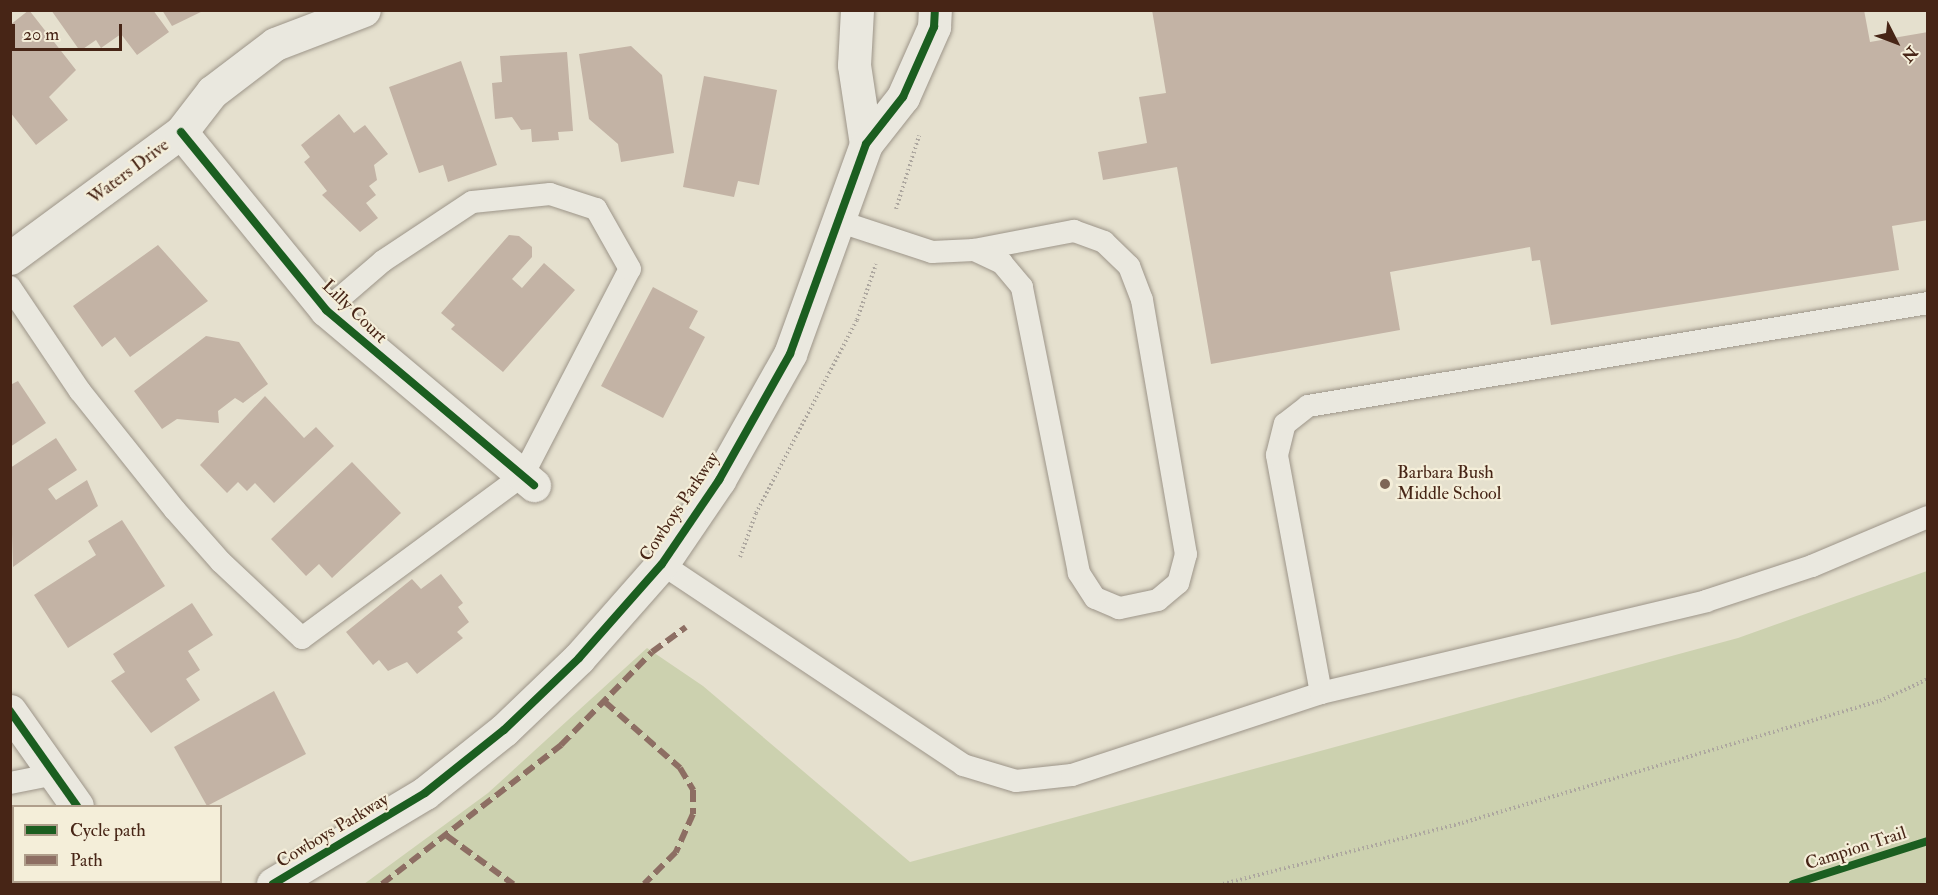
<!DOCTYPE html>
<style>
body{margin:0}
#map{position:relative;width:1938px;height:895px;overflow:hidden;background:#e5e0ce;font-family:"IM FELL Double Pica",serif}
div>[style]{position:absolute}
.green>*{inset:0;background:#ccd1af}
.building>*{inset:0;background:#c3b3a5}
.path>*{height:4px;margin-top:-2px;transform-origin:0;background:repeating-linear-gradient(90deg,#ada79f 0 1.5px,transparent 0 4.5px)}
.roads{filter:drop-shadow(0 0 2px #9d9589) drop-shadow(0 0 2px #9d9589)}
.service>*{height:22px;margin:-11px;padding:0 11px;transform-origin:11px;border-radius:11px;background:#eae8df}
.minor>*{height:33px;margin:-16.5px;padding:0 16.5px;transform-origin:16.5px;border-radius:16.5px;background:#eae8df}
.tertiary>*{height:33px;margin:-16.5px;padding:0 16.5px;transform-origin:16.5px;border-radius:16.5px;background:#eae8df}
.quiet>*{height:6px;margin-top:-3px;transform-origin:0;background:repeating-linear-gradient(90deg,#8d6e63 0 12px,transparent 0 18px)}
.cycleway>*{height:8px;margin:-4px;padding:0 4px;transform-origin:4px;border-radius:4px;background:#1b5e20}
.dots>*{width:16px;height:16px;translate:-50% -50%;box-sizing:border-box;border:3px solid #f4eed9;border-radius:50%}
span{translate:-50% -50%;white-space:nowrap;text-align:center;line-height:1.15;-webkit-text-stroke:4.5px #f4eed9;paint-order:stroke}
.street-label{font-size:18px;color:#472516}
.poi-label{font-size:18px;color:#472516}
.left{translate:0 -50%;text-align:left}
.frame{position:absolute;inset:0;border:12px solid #472516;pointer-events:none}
.legend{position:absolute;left:12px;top:805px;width:210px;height:78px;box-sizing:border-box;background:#f4eed9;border:2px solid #af9e8b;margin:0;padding:8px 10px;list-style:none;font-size:18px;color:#472516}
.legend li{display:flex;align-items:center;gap:12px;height:30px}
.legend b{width:30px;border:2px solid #af9e8b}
.north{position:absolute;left:1866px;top:12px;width:60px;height:60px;-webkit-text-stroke:4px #f4eed9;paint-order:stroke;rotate:132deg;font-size:16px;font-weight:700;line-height:24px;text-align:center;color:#472516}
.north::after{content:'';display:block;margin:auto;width:21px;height:27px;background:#472516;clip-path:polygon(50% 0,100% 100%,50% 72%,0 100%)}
.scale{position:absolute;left:12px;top:24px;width:110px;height:27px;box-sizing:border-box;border:3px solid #472516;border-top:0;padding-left:8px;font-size:18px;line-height:21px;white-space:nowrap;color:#472516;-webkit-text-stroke:4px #f4eed9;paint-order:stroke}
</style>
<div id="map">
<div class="green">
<i style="clip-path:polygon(1927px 571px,1927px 884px,364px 884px,488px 793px,647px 648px,703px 686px,910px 862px,1738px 638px)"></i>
</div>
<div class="building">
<i style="clip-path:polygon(29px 10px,76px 70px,49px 97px,68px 120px,36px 145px,10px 112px,10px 25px)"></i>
<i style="clip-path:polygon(51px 10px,153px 10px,169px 32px,137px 55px,121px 34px,101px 48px,96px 40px,80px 51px)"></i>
<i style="clip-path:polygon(162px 10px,205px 10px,172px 26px)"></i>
<i style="clip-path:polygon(1152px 10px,1864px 10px,1870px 42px,1928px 32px,1928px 220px,1892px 226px,1899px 270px,1551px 325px,1540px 260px,1532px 261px,1530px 247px,1390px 272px,1400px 330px,1211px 364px,1177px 167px,1103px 180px,1098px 152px,1147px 143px,1139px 97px,1166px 93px)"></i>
<i style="clip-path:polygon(631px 46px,662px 75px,674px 153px,621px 162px,618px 144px,589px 119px,579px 54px)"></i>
<i style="clip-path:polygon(567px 52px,573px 131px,558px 132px,559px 140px,532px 142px,531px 129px,521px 130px,512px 117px,495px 119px,492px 83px,502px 82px,500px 56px)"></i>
<i style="clip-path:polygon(461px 61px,497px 165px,448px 182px,443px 165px,419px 173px,389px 87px)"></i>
<i style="clip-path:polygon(704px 76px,777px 90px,759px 185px,738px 181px,734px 197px,683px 187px)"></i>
<i style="clip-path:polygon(339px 114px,354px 133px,365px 125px,388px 154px,374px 165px,377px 180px,369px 186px,376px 195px,366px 203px,378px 218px,360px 232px,322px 195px,327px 191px,304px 162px,310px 157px,301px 145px)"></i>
<i style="clip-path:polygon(509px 235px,519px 236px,532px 247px,532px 257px,512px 279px,522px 288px,544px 263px,575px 290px,503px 372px,451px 329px,455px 325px,441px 313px)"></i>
<i style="clip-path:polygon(158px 245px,208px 301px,130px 357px,115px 337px,102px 347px,73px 306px)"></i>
<i style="clip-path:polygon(653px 287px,698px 311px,689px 328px,705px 337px,663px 418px,601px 386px)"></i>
<i style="clip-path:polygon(206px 336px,239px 342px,268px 384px,243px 403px,235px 398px,218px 411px,219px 423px,177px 419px,162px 429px,134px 391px)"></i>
<i style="clip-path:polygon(18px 381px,46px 423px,10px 447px,10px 385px)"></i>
<i style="clip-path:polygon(265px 396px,304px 438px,316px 427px,334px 446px,274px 503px,255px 483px,247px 491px,238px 482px,227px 493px,200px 465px)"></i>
<i style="clip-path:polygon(56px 438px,77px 470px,48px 489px,56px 500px,87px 480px,98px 506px,13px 567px,10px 468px)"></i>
<i style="clip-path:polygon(352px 462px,401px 513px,332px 578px,319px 564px,306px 576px,271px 539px)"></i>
<i style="clip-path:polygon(122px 520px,165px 586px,68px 648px,34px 595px,96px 555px,88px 541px)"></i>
<i style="clip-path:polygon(441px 574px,463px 603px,458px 607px,469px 622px,457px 632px,463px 638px,417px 674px,407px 662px,388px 671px,379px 660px,373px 665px,346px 632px,412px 579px,421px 589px)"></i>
<i style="clip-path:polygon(192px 603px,213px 635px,188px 651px,200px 670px,186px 679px,200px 700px,151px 733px,111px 681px,125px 672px,113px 654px)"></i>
<i style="clip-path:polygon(274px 691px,306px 754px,207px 806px,174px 747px)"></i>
</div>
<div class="path">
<i style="left:896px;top:209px;width:77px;rotate:-72.5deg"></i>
<i style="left:740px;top:557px;width:47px;rotate:-70deg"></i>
<i style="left:756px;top:513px;width:218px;rotate:-62.4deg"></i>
<i style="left:857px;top:320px;width:59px;rotate:-71.3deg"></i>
<i style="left:1223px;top:884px;width:247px;rotate:-14.3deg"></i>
<i style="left:1462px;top:823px;width:435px;rotate:-16.3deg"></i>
<i style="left:1880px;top:701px;width:53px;rotate:-24.6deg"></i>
</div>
<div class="roads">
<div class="service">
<i style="left:841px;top:222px;width:96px;rotate:18.2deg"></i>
<i style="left:932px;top:252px;width:42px;rotate:-2.7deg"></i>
<i style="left:974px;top:250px;width:102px;rotate:-10.8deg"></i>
<i style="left:1074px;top:231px;width:32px;rotate:20deg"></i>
<i style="left:1104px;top:242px;width:35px;rotate:44deg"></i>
<i style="left:1129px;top:266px;width:36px;rotate:69deg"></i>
<i style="left:1142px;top:300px;width:258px;rotate:80.2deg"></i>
<i style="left:1186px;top:554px;width:30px;rotate:105deg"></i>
<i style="left:1178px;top:583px;width:26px;rotate:140deg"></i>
<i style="left:1158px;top:600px;width:40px;rotate:168deg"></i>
<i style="left:1119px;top:608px;width:26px;rotate:-157deg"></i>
<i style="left:1095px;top:598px;width:30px;rotate:-123deg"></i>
<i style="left:1079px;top:573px;width:292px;rotate:-101.3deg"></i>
<i style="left:1022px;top:287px;width:31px;rotate:-130deg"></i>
<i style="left:1002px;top:263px;width:31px;rotate:-155deg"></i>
<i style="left:10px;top:287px;width:125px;rotate:56.1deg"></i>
<i style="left:80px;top:391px;width:152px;rotate:51.4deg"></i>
<i style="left:175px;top:510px;width:69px;rotate:48.5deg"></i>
<i style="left:221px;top:562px;width:111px;rotate:43.2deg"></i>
<i style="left:302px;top:638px;width:275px;rotate:-36.4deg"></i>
<i style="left:523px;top:475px;width:232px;rotate:-62.6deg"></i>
<i style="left:630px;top:269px;width:69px;rotate:-119.5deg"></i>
<i style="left:596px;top:209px;width:48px;rotate:-161.9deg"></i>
<i style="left:550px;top:194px;width:78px;rotate:174.1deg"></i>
<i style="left:472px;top:202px;width:107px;rotate:146.5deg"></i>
<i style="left:383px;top:261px;width:75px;rotate:139.3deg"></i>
<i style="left:662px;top:564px;width:362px;rotate:33.7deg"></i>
<i style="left:963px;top:765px;width:55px;rotate:16.8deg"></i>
<i style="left:1016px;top:781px;width:56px;rotate:-6.1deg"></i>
<i style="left:1072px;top:775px;width:262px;rotate:-18.2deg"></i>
<i style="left:1321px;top:693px;width:396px;rotate:-13.4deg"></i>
<i style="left:1706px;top:601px;width:112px;rotate:-18.3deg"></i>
<i style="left:1812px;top:566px;width:126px;rotate:-22.9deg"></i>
<i style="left:1321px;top:693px;width:242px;rotate:-100.5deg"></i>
<i style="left:1277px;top:455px;width:32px;rotate:-76deg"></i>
<i style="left:1285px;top:424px;width:29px;rotate:-38deg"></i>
<i style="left:1308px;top:406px;width:628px;rotate:-9.43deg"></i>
<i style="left:10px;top:783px;width:46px;rotate:-11.3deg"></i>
</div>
<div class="minor">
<i style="left:181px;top:132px;width:230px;rotate:50.8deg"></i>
<i style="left:326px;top:310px;width:272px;rotate:40.1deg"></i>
<i style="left:10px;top:258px;width:212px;rotate:-36.4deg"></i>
<i style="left:181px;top:132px;width:51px;rotate:-52.2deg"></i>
<i style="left:212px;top:92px;width:79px;rotate:-37.3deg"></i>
<i style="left:275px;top:44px;width:95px;rotate:-20.9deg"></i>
<i style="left:10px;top:711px;width:116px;rotate:54.8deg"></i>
</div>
<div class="tertiary">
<i style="left:857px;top:10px;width:55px;rotate:93.1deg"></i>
<i style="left:854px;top:65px;width:80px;rotate:81.4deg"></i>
<i style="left:273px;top:884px;width:177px;rotate:-30.9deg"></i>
<i style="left:425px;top:793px;width:101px;rotate:-38.6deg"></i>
<i style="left:504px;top:730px;width:104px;rotate:-43.8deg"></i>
<i style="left:579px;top:658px;width:125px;rotate:-48.6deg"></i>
<i style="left:662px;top:564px;width:102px;rotate:-55.8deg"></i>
<i style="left:719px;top:480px;width:145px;rotate:-60.6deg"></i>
<i style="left:790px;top:354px;width:223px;rotate:-70.1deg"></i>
<i style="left:866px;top:144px;width:60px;rotate:-51.8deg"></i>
<i style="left:903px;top:97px;width:77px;rotate:-66.1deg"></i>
<i style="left:934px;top:27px;width:17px;rotate:-87deg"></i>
</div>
</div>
<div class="quiet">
<i style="left:605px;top:702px;width:100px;rotate:41.3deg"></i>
<i style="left:680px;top:768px;width:26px;rotate:59deg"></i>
<i style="left:693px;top:790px;width:24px;rotate:90deg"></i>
<i style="left:693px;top:814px;width:42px;rotate:114.1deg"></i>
<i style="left:676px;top:852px;width:45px;rotate:135deg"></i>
<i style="left:447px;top:836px;width:82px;rotate:36deg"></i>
<i style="left:382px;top:884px;width:227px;rotate:-37.8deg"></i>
<i style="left:561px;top:745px;width:130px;rotate:-45.6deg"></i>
<i style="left:652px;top:652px;width:42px;rotate:-36.3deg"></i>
</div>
<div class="cycleway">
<i style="left:181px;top:132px;width:230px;rotate:50.8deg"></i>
<i style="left:326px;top:310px;width:272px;rotate:40.1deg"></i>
<i style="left:10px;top:711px;width:116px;rotate:54.8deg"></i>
<i style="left:273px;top:884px;width:177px;rotate:-30.9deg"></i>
<i style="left:425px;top:793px;width:101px;rotate:-38.6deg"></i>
<i style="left:504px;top:730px;width:104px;rotate:-43.8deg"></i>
<i style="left:579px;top:658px;width:125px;rotate:-48.6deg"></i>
<i style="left:662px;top:564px;width:102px;rotate:-55.8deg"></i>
<i style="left:719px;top:480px;width:145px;rotate:-60.6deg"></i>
<i style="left:790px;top:354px;width:223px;rotate:-70.1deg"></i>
<i style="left:866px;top:144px;width:60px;rotate:-51.8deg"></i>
<i style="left:903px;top:97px;width:77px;rotate:-66.1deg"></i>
<i style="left:934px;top:27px;width:17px;rotate:-87deg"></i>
<i style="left:1793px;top:884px;width:142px;rotate:-17.7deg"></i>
</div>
<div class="dots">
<i style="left:1385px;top:484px;background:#7e6656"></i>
</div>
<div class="street-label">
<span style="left:129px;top:172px;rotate:-37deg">Waters Drive</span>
<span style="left:354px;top:312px;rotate:44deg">Lilly Court</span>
<span style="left:680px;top:507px;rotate:-56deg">Cowboys Parkway</span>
<span style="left:333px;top:831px;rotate:-31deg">Cowboys Parkway</span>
<span style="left:1856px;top:849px;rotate:-18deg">Campion Trail</span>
</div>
<div class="poi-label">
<span class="left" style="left:1397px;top:484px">Barbara Bush<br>Middle School</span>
</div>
<div class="frame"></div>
<ul class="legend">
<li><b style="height:8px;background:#1b5e20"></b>Cycle path</li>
<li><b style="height:8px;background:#8d6e63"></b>Path</li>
</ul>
<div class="north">N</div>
<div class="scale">20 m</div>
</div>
